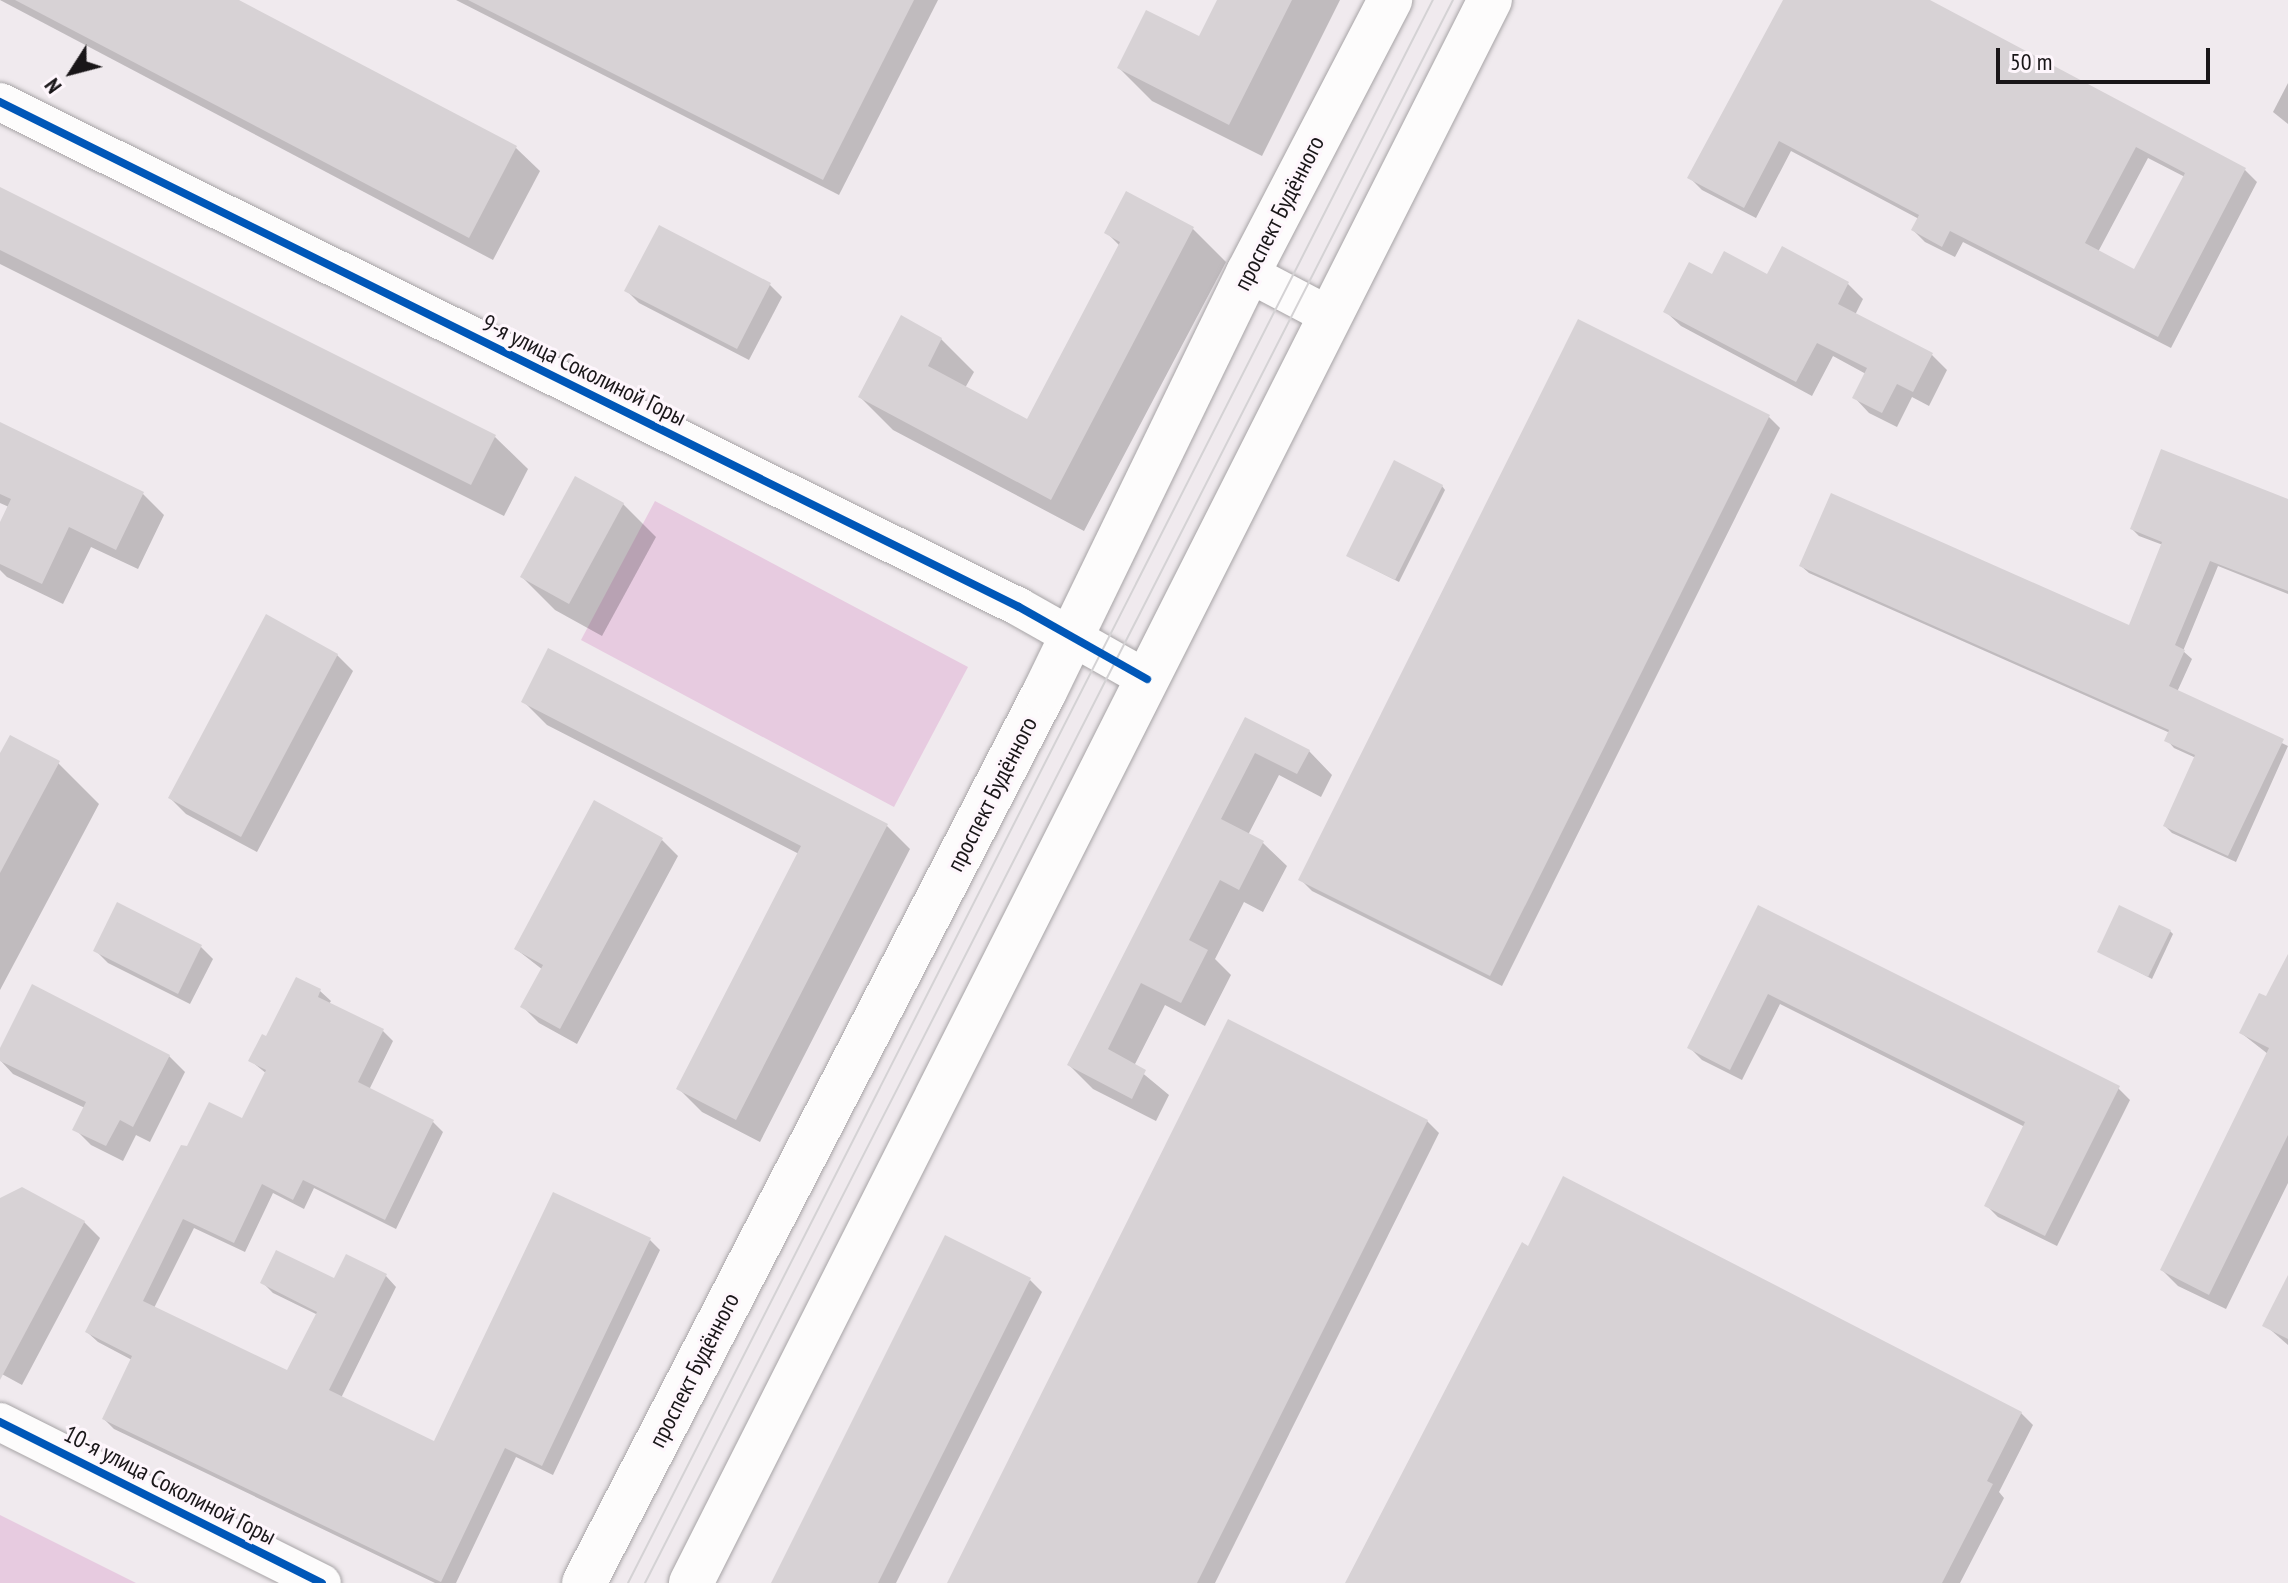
<!DOCTYPE html>
<meta charset="utf-8">
<style>
body{margin:0}
#map{position:relative;width:2288px;height:1583px;overflow:hidden;background:#f0eaee;font-family:"PT Sans Narrow",sans-serif}
div>[style]{position:absolute}
.green>*{inset:0;background:#e7cbe0}
.shadow>*{inset:0;background:#0003}
.building>*{inset:0;background:#d7d2d5}
.roads{filter:drop-shadow(0 0 2px #a7a4a6) drop-shadow(0 0 2px #a7a4a6)}
.minor>*{height:38px;margin:-19px;padding:0 19px;transform-origin:19px;border-radius:19px;background:#fdfcfc}
.major>*{height:44px;margin:-22px;padding:0 22px;transform-origin:22px;border-radius:22px;background:#fdfcfc}
.tram>*{height:2px;margin:-1px;padding:0 1px;transform-origin:1px;border-radius:1px;background:#d4d2d4}
.cycleway>*{height:8px;margin:-4px;padding:0 4px;transform-origin:4px;border-radius:4px;background:#0057b8}
span{translate:-50% -50%;white-space:nowrap;text-align:center;line-height:1.15;-webkit-text-stroke:6px #fef6fc;paint-order:stroke}
.street-label{font-size:24px;color:#191618}
.north{position:absolute;left:32px;top:32px;width:80px;height:80px;-webkit-text-stroke:6px #fef6fc;paint-order:stroke;rotate:234deg;font-size:22px;font-weight:700;line-height:32px;text-align:center;color:#191618}
.north::after{content:'';display:block;margin:auto;width:28px;height:36px;background:#191618;clip-path:polygon(50% 0,100% 100%,50% 72%,0 100%)}
.scale{position:absolute;left:1996px;top:48px;width:214px;height:36px;box-sizing:border-box;border:4px solid #191618;border-top:0;padding-left:10px;font-size:24px;line-height:28px;white-space:nowrap;color:#191618;-webkit-text-stroke:6px #fef6fc;paint-order:stroke}
</style>
<div id="map">
<div class="green">
<i style="clip-path:polygon(655px 501px,968px 667px,894px 807px,581px 640px)"></i>
<i style="clip-path:polygon(0 1515px,136px 1583px,0 1583px)"></i>
</div>
<div class="shadow">
<i style="clip-path:polygon(0 0,234px 0,516px 148px,540px 171px,493px 260px)"></i>
<i style="clip-path:polygon(456px 0,938px 0,839px 195px)"></i>
<i style="clip-path:polygon(1219px 0,1340px 0,1262px 156px,1152px 101px,1119px 68px,1200px 39px)"></i>
<i style="clip-path:polygon(evenodd,1786px 0,1926px 0,2245px 170px,2257px 182px,2171px 348px,1963px 242px,1955px 257px,1925px 242px,1913px 230px,1919px 219px,1791px 151px,1756px 218px,1702px 190px,1690px 178px,1786px 0,2148px 158px,2185px 177px,2135px 272px,2098px 252px,2148px 158px)"></i>
<i style="clip-path:polygon(2288px 83px,2288px 124px,2273px 112px)"></i>
<i style="clip-path:polygon(0 189px,495px 437px,528px 469px,504px 516px,0 264px)"></i>
<i style="clip-path:polygon(1127px 194px,1193px 229px,1226px 262px,1084px 531px,893px 430px,860px 397px,941px 339px,974px 372px,965px 388px,1028px 421px,1120px 246px,1107px 233px)"></i>
<i style="clip-path:polygon(660px 228px,770px 285px,782px 297px,749px 360px,639px 303px,627px 291px)"></i>
<i style="clip-path:polygon(1713px 276px,1848px 284px,1863px 299px,1855px 315px,1932px 355px,1947px 370px,1929px 406px,1912px 397px,1897px 427px,1869px 413px,1854px 397px,1866px 374px,1833px 356px,1812px 396px,1681px 326px,1665px 311px)"></i>
<i style="clip-path:polygon(1768px 416px,1780px 428px,1502px 986px,1312px 891px,1300px 879px)"></i>
<i style="clip-path:polygon(0 425px,143px 494px,164px 515px,138px 569px,91px 547px,63px 604px,7px 577px,0 570px,0 527px,9px 507px,0 503px)"></i>
<i style="clip-path:polygon(1442px 486px,1445px 490px,1399px 582px,1348px 556px)"></i>
<i style="clip-path:polygon(2288px 501px,2288px 594px,2218px 566px,2183px 651px,2192px 659px,2177px 692px,2288px 746px,2236px 862px,2172px 833px,2165px 826px,2196px 758px,2174px 748px,2167px 740px,2170px 733px,1809px 573px,1801px 566px,2130px 627px,2163px 545px,2139px 536px,2132px 529px)"></i>
<i style="clip-path:polygon(623px 504px,656px 537px,602px 636px,555px 610px,522px 577px)"></i>
<i style="clip-path:polygon(337px 655px,353px 671px,257px 852px,186px 814px,170px 798px)"></i>
<i style="clip-path:polygon(523px 701px,886px 825px,910px 849px,760px 1142px,702px 1112px,679px 1089px,799px 854px,547px 725px)"></i>
<i style="clip-path:polygon(1246px 719px,1309px 751px,1332px 775px,1321px 797px,1279px 775px,1248px 835px,1263px 843px,1287px 866px,1263px 912px,1244px 902px,1215px 959px,1231px 975px,1205px 1026px,1165px 1005px,1134px 1066px,1169px 1095px,1156px 1121px,1093px 1089px,1069px 1065px)"></i>
<i style="clip-path:polygon(0 757px,58px 763px,99px 804px,0 990px)"></i>
<i style="clip-path:polygon(662px 840px,678px 856px,577px 1044px,539px 1023px,523px 1007px,543px 970px,516px 949px)"></i>
<i style="clip-path:polygon(1759px 908px,2118px 1088px,2130px 1100px,2057px 1246px,1998px 1217px,1986px 1205px,2025px 1127px,1780px 1004px,1742px 1080px,1702px 1060px,1690px 1048px)"></i>
<i style="clip-path:polygon(2170px 931px,2173px 934px,2152px 979px,2099px 951px)"></i>
<i style="clip-path:polygon(201px 947px,213px 959px,190px 1004px,108px 963px,96px 951px)"></i>
<i style="clip-path:polygon(2288px 958px,2288px 1183px,2226px 1309px,2178px 1286px,2162px 1270px,2268px 1054px,2241px 1033px,2267px 999px)"></i>
<i style="clip-path:polygon(297px 979px,320px 991px,331px 1001px,329px 1004px,383px 1031px,393px 1041px,369px 1090px,433px 1122px,443px 1132px,396px 1229px,314px 1188px,304px 1209px,273px 1193px,245px 1252px,194px 1228px,154px 1308px,288px 1373px,318px 1315px,273px 1293px,262px 1282px,335px 1280px,347px 1256px,386px 1276px,396px 1287px,341px 1398px,435px 1443px,650px 1240px,660px 1250px,553px 1475px,516px 1457px,456px 1583px,435px 1583px,114px 1429px,104px 1419px,132px 1360px,98px 1342px,87px 1332px,188px 1148px,243px 1121px,267px 1074px,251px 1061px,267px 1039px)"></i>
<i style="clip-path:polygon(0 1052px,169px 1056px,185px 1072px,150px 1142px,136px 1135px,123px 1161px,91px 1145px,75px 1129px,85px 1108px,13px 1074px,0 1060px)"></i>
<i style="clip-path:polygon(1427px 1121px,1439px 1133px,1215px 1583px,949px 1583px)"></i>
<i style="clip-path:polygon(0 1200px,84px 1222px,100px 1238px,22px 1385px,0 1373px)"></i>
<i style="clip-path:polygon(2288px 1279px,2288px 1345px,2265px 1325px)"></i>
<i style="clip-path:polygon(1030px 1280px,1042px 1292px,896px 1583px,773px 1583px)"></i>
<i style="clip-path:polygon(2021px 1413px,2033px 1425px,1999px 1492px,2004px 1498px,1960px 1583px,1347px 1583px)"></i>
</div>
<div class="building">
<i style="clip-path:polygon(15px 0,239px 0,517px 146px,469px 238px)"></i>
<i style="clip-path:polygon(468px 0,914px 0,823px 180px)"></i>
<i style="clip-path:polygon(1217px 0,1292px 0,1229px 125px,1117px 68px,1146px 10px,1199px 36px)"></i>
<i style="clip-path:polygon(evenodd,1783px 0,1930px 0,2246px 168px,2158px 337px,1950px 231px,1942px 247px,1911px 230px,1919px 215px,1779px 141px,1744px 208px,1687px 178px,1783px 0,2136px 147px,2185px 173px,2134px 269px,2085px 243px,2136px 147px)"></i>
<i style="clip-path:polygon(0 187px,496px 435px,471px 485px,0 250px)"></i>
<i style="clip-path:polygon(1126px 191px,1194px 227px,1051px 500px,858px 397px,901px 315px,942px 338px,928px 366px,1027px 419px,1120px 242px,1104px 233px)"></i>
<i style="clip-path:polygon(659px 225px,771px 283px,737px 349px,624px 291px)"></i>
<i style="clip-path:polygon(1782px 246px,1849px 282px,1838px 304px,1933px 353px,1913px 392px,1897px 384px,1882px 413px,1852px 398px,1867px 368px,1817px 343px,1796px 382px,1663px 312px,1689px 262px,1712px 274px,1724px 251px,1767px 274px)"></i>
<i style="clip-path:polygon(1578px 319px,1770px 415px,1490px 976px,1298px 880px)"></i>
<i style="clip-path:polygon(0 422px,144px 492px,116px 550px,69px 527px,42px 584px,0 564px,0 522px,11px 499px,0 494px)"></i>
<i style="clip-path:polygon(2161px 449px,2288px 499px,2288px 591px,2210px 561px,2175px 645px,2185px 650px,2169px 686px,2284px 739px,2228px 856px,2163px 826px,2195px 755px,2164px 741px,2169px 730px,1799px 566px,1831px 493px,2129px 625px,2162px 542px,2130px 529px)"></i>
<i style="clip-path:polygon(1394px 460px,1443px 485px,1395px 580px,1346px 556px)"></i>
<i style="clip-path:polygon(575px 476px,624px 503px,569px 604px,520px 577px)"></i>
<i style="clip-path:polygon(266px 614px,338px 654px,241px 837px,168px 798px)"></i>
<i style="clip-path:polygon(548px 648px,888px 824px,736px 1120px,676px 1089px,801px 846px,521px 702px)"></i>
<i style="clip-path:polygon(1245px 717px,1310px 750px,1297px 774px,1255px 753px,1221px 819px,1264px 841px,1239px 890px,1220px 880px,1189px 940px,1208px 950px,1181px 1003px,1141px 983px,1108px 1049px,1146px 1070px,1132px 1099px,1067px 1065px)"></i>
<i style="clip-path:polygon(10px 735px,60px 761px,0 873px,0 753px)"></i>
<i style="clip-path:polygon(594px 800px,663px 838px,560px 1029px,520px 1007px,543px 965px,514px 949px)"></i>
<i style="clip-path:polygon(117px 902px,202px 945px,178px 994px,93px 951px)"></i>
<i style="clip-path:polygon(1758px 905px,2120px 1086px,2045px 1236px,1984px 1206px,2025px 1122px,1768px 994px,1730px 1070px,1687px 1048px)"></i>
<i style="clip-path:polygon(2119px 905px,2171px 930px,2148px 977px,2097px 952px)"></i>
<i style="clip-path:polygon(2288px 954px,2288px 1135px,2209px 1295px,2160px 1270px,2269px 1048px,2239px 1033px,2259px 993px,2266px 996px)"></i>
<i style="clip-path:polygon(296px 977px,321px 989px,318px 997px,384px 1029px,358px 1082px,434px 1120px,385px 1220px,303px 1180px,293px 1200px,262px 1184px,234px 1243px,183px 1219px,143px 1301px,287px 1370px,317px 1312px,260px 1283px,276px 1250px,334px 1278px,346px 1254px,387px 1274px,329px 1390px,434px 1441px,553px 1192px,651px 1238px,542px 1466px,505px 1448px,441px 1582px,102px 1419px,132px 1356px,85px 1332px,181px 1145px,187px 1146px,209px 1102px,242px 1118px,266px 1070px,248px 1061px,262px 1034px,266px 1036px)"></i>
<i style="clip-path:polygon(32px 984px,170px 1055px,133px 1127px,120px 1120px,106px 1146px,72px 1130px,86px 1102px,0 1061px,0 1048px)"></i>
<i style="clip-path:polygon(1228px 1019px,1428px 1120px,1197px 1583px,947px 1583px)"></i>
<i style="clip-path:polygon(1563px 1176px,2022px 1412px,1987px 1481px,1993px 1484px,1942px 1583px,1345px 1583px,1522px 1242px,1528px 1246px)"></i>
<i style="clip-path:polygon(22px 1187px,85px 1221px,0 1380px,0 1198px)"></i>
<i style="clip-path:polygon(945px 1235px,1031px 1278px,878px 1583px,771px 1583px)"></i>
<i style="clip-path:polygon(2288px 1275px,2288px 1339px,2262px 1326px)"></i>
</div>
<div class="roads">
<div class="minor">
<i style="left:0;top:102px;width:1137px;rotate:26.36deg"></i>
<i style="left:1019px;top:607px;width:147px;rotate:29.4deg"></i>
<i style="left:1248px;top:273px;width:93px;rotate:27.7deg"></i>
<i style="left:0;top:1422px;width:360px;rotate:26.6deg"></i>
</div>
<div class="major">
<i style="left:584px;top:1583px;width:1004px;rotate:-62.67deg"></i>
<i style="left:1045px;top:691px;width:465px;rotate:-64.1deg"></i>
<i style="left:1248px;top:273px;width:308px;rotate:-62.5deg"></i>
<i style="left:691px;top:1583px;width:1773px;rotate:-63.22deg"></i>
</div>
</div>
<div class="tram">
<i style="left:628px;top:1583px;width:1776px;rotate:-63.05deg"></i>
<i style="left:645px;top:1583px;width:1777px;rotate:-62.96deg"></i>
</div>
<div class="cycleway">
<i style="left:0;top:102px;width:1137px;rotate:26.36deg"></i>
<i style="left:1019px;top:607px;width:147px;rotate:29.4deg"></i>
<i style="left:0;top:1422px;width:360px;rotate:26.6deg"></i>
</div>
<div class="street-label">
<span style="left:1279px;top:213px;rotate:-63deg">проспект Будённого</span>
<span style="left:584px;top:370px;rotate:26deg">9-я улица Соколиной Горы</span>
<span style="left:992px;top:794px;rotate:-63deg">проспект Будённого</span>
<span style="left:694px;top:1370px;rotate:-63deg">проспект Будённого</span>
<span style="left:170px;top:1485px;rotate:27deg">10-я улица Соколиной Горы</span>
</div>
<div class="north">N</div>
<div class="scale">50 m</div>
</div>
